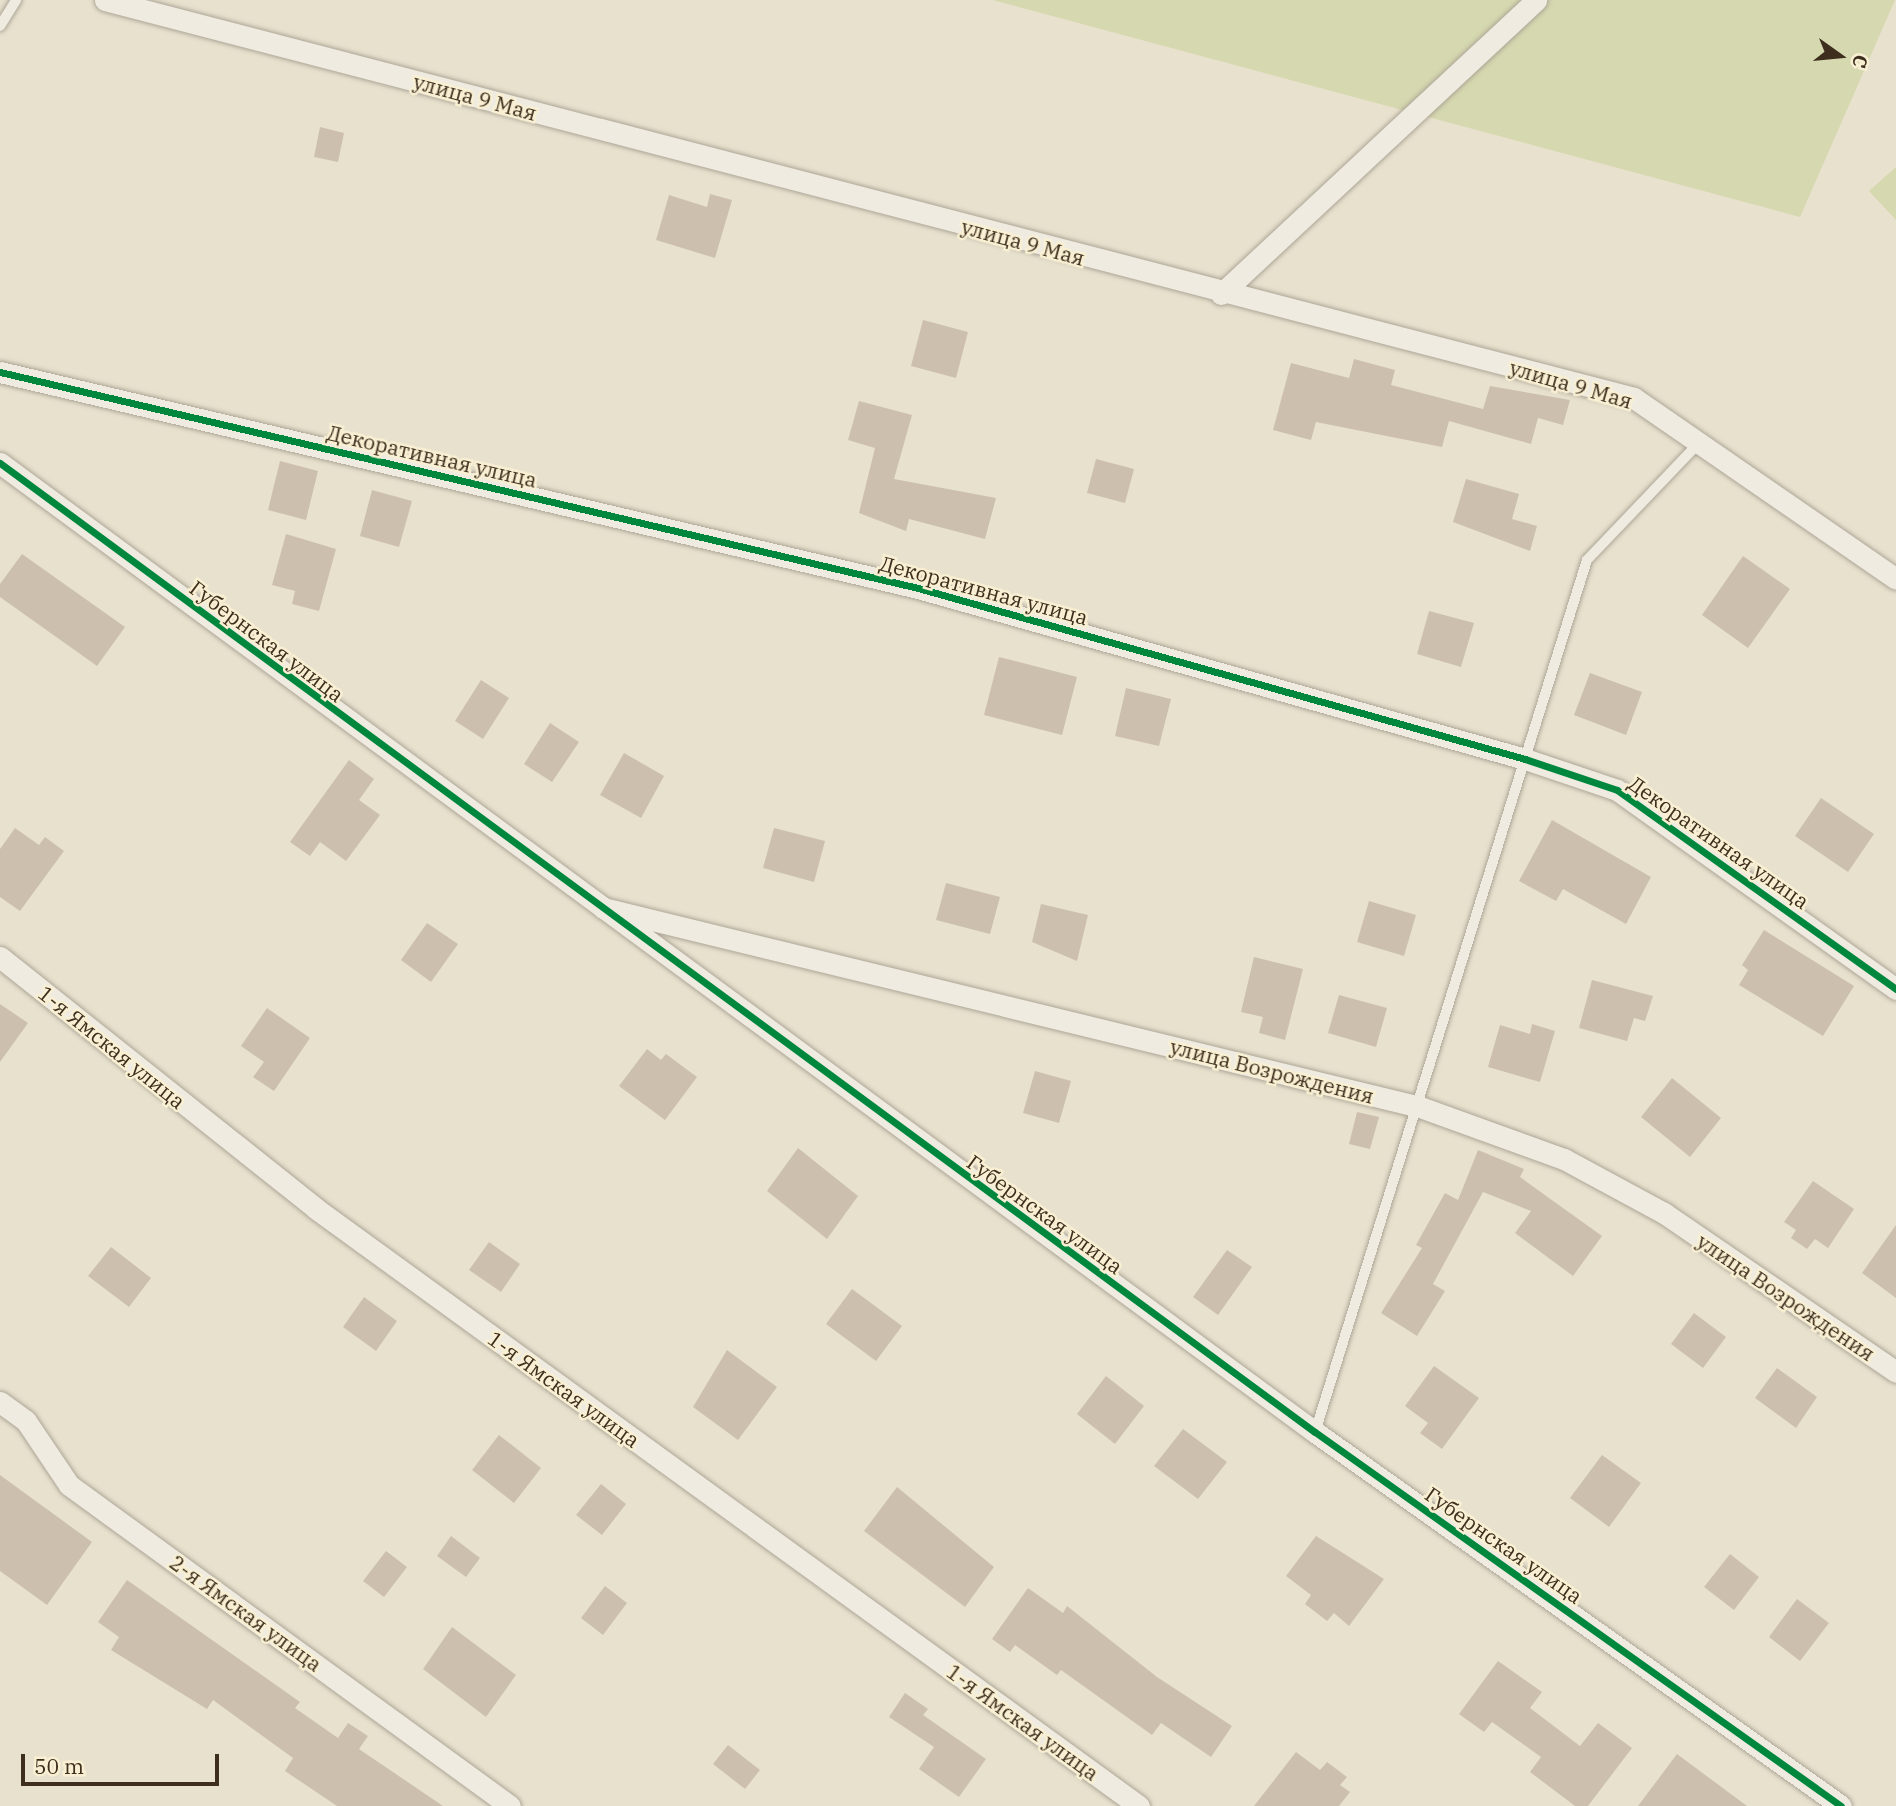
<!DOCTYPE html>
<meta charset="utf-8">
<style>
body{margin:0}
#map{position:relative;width:1896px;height:1806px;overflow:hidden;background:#e8e1ce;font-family:"IBM Plex Serif",serif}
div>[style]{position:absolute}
.green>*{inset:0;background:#d6d8af}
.building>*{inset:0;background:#ccbfae}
.roads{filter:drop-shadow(0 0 2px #ada697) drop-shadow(0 0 2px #ada697)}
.service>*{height:10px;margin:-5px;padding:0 5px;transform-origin:5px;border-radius:5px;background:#efebe0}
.minor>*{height:21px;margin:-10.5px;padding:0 10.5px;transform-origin:10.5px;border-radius:10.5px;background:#efebe0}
.cycleway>*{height:7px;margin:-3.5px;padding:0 3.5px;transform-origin:3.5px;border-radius:3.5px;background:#00873e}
span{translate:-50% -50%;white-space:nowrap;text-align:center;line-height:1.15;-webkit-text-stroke:5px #f9f0d3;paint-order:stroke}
.street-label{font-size:21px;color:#3d2e1d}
.north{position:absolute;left:1805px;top:21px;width:70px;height:70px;-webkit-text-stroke:5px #f9f0d3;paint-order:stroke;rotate:105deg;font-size:19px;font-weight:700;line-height:28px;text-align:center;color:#3d2e1d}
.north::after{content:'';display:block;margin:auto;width:24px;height:32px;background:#3d2e1d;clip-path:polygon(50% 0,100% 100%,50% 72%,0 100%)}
.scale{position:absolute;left:21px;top:1754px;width:198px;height:32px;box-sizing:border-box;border:4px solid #3d2e1d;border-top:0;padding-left:9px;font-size:21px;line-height:24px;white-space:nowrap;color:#3d2e1d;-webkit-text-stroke:5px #f9f0d3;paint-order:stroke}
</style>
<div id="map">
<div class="green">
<i style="clip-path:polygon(993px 0,1895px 0,1800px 217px)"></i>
<i style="clip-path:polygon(1896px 167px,1896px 220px,1869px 191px)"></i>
</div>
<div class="building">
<i style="clip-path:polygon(320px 127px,344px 133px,338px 162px,314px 157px)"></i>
<i style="clip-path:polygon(710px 194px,732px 200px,715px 258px,656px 240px,669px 195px,707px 207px)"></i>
<i style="clip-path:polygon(923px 320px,968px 332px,956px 378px,911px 366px)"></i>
<i style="clip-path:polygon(1354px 359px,1395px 370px,1391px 385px,1483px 409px,1490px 386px,1570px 400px,1563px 425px,1538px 418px,1531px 444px,1449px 421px,1442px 447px,1316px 422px,1311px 440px,1273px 430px,1291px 363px,1349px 378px)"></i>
<i style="clip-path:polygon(859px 401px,912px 415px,894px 479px,996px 498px,985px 539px,909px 519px,906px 531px,859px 513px,875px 448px,848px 440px)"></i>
<i style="clip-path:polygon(1096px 459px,1134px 469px,1125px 503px,1087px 493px)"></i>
<i style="clip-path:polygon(280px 461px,318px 471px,306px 520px,268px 510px)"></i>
<i style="clip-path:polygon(1466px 479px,1519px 494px,1512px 519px,1537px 526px,1530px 551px,1453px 522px)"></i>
<i style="clip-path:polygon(372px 490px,412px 501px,399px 547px,360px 536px)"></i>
<i style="clip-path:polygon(286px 534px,336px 549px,319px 611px,292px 604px,295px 591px,272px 585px)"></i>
<i style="clip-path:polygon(22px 554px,125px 627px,97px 666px,0 597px,0 584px)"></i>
<i style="clip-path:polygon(1743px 556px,1790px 589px,1748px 648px,1702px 615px)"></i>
<i style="clip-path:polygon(1429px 611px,1474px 623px,1461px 667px,1417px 654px)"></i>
<i style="clip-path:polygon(999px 657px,1077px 677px,1062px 735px,984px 715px)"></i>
<i style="clip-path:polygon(1590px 673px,1642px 692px,1626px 735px,1574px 715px)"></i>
<i style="clip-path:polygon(481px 680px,509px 698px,483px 739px,455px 721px)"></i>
<i style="clip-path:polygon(1126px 688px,1171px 699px,1159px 746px,1115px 736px)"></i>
<i style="clip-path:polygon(550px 723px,579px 742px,552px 782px,524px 764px)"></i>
<i style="clip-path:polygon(624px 753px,664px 776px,641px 818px,600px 795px)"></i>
<i style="clip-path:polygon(349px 760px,374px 779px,359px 800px,380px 815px,346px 861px,320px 842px,310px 856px,290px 842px)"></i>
<i style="clip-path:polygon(1821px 798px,1874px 834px,1848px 872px,1795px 836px)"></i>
<i style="clip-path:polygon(1552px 820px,1651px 877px,1626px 924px,1563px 889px,1556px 901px,1519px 881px)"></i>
<i style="clip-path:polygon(15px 828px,39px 845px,45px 837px,64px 851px,20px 911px,0 897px,0 849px)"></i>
<i style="clip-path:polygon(774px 828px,825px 841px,814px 882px,763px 868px)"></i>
<i style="clip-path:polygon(946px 883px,1000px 897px,990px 934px,936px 920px)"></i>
<i style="clip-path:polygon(1369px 901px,1416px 915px,1404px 956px,1357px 942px)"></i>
<i style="clip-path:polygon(1041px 904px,1088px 915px,1077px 961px,1032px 942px)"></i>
<i style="clip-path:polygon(427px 923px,458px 944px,431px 982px,401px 960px)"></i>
<i style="clip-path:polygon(1764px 930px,1854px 986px,1823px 1036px,1739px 985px,1748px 970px,1742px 965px)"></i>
<i style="clip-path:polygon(1254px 957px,1303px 969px,1285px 1040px,1259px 1033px,1263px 1017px,1241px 1012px)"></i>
<i style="clip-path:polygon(1592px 980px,1653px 996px,1645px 1021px,1634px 1018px,1627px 1041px,1579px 1028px)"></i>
<i style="clip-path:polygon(1339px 995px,1387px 1008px,1376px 1047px,1328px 1033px)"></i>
<i style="clip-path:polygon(0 1004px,28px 1023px,0 1062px)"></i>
<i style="clip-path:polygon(267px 1008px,310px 1038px,274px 1091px,253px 1077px,264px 1062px,241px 1046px)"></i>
<i style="clip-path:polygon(1532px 1024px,1555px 1031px,1540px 1082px,1488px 1067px,1500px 1025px,1530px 1034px)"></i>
<i style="clip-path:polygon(647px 1049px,661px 1060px,666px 1054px,697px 1077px,665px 1120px,619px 1086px)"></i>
<i style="clip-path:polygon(1035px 1071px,1071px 1081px,1059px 1123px,1023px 1113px)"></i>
<i style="clip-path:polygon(1672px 1078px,1721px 1118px,1690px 1157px,1641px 1117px)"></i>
<i style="clip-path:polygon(1357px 1112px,1379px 1117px,1370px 1149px,1349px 1144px)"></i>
<i style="clip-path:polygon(798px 1148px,858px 1196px,827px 1239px,767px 1191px)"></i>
<i style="clip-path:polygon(1478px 1150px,1524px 1169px,1520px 1177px,1602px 1236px,1573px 1276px,1515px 1233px,1531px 1211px,1483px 1192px,1433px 1284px,1445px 1291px,1417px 1336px,1381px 1313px,1422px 1248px,1416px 1245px,1445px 1193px,1458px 1200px)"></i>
<i style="clip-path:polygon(1813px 1181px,1854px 1209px,1828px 1248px,1815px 1239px,1807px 1249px,1791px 1238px,1796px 1230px,1784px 1222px)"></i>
<i style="clip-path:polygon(1896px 1225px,1896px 1298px,1862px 1273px)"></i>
<i style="clip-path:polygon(489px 1242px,520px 1264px,501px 1292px,469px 1270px)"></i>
<i style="clip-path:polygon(111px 1247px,151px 1278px,129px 1307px,88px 1276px)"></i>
<i style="clip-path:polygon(1227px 1250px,1252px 1267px,1218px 1315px,1193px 1297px)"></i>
<i style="clip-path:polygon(852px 1289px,902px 1326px,876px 1361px,826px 1324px)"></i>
<i style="clip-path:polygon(364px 1297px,397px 1321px,376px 1351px,343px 1327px)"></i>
<i style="clip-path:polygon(1694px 1313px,1726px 1337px,1703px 1368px,1671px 1344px)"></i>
<i style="clip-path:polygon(727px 1350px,777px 1387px,738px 1440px,693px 1407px)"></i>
<i style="clip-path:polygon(1434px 1366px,1479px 1398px,1442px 1449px,1420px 1433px,1428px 1423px,1405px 1406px)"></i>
<i style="clip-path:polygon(1777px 1368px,1817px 1397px,1796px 1428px,1755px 1398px)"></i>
<i style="clip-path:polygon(1106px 1376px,1144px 1406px,1115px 1444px,1077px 1414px)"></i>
<i style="clip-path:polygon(1183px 1429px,1227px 1462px,1198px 1499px,1154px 1466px)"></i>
<i style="clip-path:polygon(499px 1435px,541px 1468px,514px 1503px,472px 1470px)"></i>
<i style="clip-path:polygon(1602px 1455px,1641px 1483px,1609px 1527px,1570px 1498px)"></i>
<i style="clip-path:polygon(0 1475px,92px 1542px,47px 1605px,0 1571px)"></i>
<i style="clip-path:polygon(601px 1484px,626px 1504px,602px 1535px,576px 1515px)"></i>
<i style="clip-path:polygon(897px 1487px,994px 1567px,965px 1607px,864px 1531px)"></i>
<i style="clip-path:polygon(451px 1536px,480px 1558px,466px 1577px,437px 1556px)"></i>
<i style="clip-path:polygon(1316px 1536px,1384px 1579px,1349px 1626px,1334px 1613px,1327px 1621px,1305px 1604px,1311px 1595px,1286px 1576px)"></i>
<i style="clip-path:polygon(386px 1551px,407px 1567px,384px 1597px,363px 1581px)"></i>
<i style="clip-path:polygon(1730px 1554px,1759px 1577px,1734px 1610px,1704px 1587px)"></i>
<i style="clip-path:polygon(127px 1580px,300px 1702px,295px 1708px,338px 1738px,348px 1723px,368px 1736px,359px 1749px,443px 1806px,337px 1806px,285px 1771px,293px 1758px,213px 1700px,207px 1709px,111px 1650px,119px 1637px,98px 1622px)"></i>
<i style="clip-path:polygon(605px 1586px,627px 1603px,603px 1635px,581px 1618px)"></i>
<i style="clip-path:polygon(1028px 1588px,1063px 1613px,1067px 1606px,1157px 1677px,1232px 1726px,1211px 1757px,1161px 1723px,1152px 1735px,1061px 1670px,1057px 1675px,1015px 1645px,1010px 1652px,992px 1639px)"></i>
<i style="clip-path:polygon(1797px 1599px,1829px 1623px,1800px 1661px,1769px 1637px)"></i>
<i style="clip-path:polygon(452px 1627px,516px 1675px,486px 1717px,423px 1669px)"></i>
<i style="clip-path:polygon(1498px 1661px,1542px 1692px,1530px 1708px,1580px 1746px,1598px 1723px,1632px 1748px,1588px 1806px,1575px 1806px,1530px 1772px,1541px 1757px,1492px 1722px,1484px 1732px,1459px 1714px)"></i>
<i style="clip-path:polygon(905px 1693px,928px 1709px,923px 1715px,986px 1759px,959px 1797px,919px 1769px,934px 1747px,889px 1717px)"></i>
<i style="clip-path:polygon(728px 1745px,760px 1770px,745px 1789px,713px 1764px)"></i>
<i style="clip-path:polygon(1296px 1752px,1320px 1770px,1327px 1762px,1347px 1777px,1340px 1785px,1350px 1792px,1339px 1806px,1254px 1806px)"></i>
<i style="clip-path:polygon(1677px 1754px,1747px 1806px,1638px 1806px)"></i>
</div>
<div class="roads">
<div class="service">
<i style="left:0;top:26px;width:31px;rotate:-58deg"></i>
<i style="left:1315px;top:1432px;width:913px;rotate:-72.68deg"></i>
<i style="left:1587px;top:560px;width:162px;rotate:-46.3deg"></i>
</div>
<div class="minor">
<i style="left:105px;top:0;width:1580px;rotate:14.59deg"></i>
<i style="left:1634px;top:398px;width:318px;rotate:34.6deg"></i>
<i style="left:1221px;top:294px;width:431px;rotate:-43deg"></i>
<i style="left:0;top:372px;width:943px;rotate:13.24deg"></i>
<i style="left:918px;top:588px;width:631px;rotate:15.73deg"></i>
<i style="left:1525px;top:759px;width:97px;rotate:18.6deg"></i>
<i style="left:1617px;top:790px;width:343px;rotate:35.5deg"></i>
<i style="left:0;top:463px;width:1633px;rotate:36.39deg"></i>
<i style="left:1315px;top:1432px;width:645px;rotate:35.41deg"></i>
<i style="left:603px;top:908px;width:841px;rotate:13.69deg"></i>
<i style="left:1420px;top:1107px;width:153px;rotate:19.9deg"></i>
<i style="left:1564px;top:1159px;width:114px;rotate:28.4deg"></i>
<i style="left:1664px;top:1213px;width:281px;rotate:34.4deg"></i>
<i style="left:0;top:957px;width:403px;rotate:38.5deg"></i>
<i style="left:315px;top:1208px;width:1018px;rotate:35.97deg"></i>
<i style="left:0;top:1402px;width:32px;rotate:36deg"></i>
<i style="left:26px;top:1421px;width:77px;rotate:56.1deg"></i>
<i style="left:69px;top:1485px;width:545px;rotate:36.05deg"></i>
</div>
</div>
<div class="cycleway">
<i style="left:0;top:372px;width:943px;rotate:13.24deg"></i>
<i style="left:918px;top:588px;width:631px;rotate:15.73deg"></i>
<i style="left:1525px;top:759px;width:97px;rotate:18.6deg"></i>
<i style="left:1617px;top:790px;width:343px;rotate:35.5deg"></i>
<i style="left:0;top:463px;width:1633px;rotate:36.39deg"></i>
<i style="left:1315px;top:1432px;width:645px;rotate:35.41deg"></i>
</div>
<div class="street-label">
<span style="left:475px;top:97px;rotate:15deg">улица 9 Мая</span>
<span style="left:1023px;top:242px;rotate:15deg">улица 9 Мая</span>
<span style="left:1571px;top:384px;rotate:16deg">улица 9 Мая</span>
<span style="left:432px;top:456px;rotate:13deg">Декоративная улица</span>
<span style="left:984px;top:590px;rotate:15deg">Декоративная улица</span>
<span style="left:267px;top:641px;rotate:37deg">Губернская улица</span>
<span style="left:1719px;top:842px;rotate:35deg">Декоративная улица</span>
<span style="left:112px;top:1047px;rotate:39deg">1-я Ямская улица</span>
<span style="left:1272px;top:1071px;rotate:14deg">улица Возрождения</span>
<span style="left:1045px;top:1214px;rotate:36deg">Губернская улица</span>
<span style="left:1786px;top:1297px;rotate:34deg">улица Возрождения</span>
<span style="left:564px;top:1389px;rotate:36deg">1-я Ямская улица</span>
<span style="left:1504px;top:1545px;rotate:35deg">Губернская улица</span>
<span style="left:246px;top:1613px;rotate:36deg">2-я Ямская улица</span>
<span style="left:1023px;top:1722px;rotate:36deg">1-я Ямская улица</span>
</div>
<div class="north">С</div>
<div class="scale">50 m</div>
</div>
